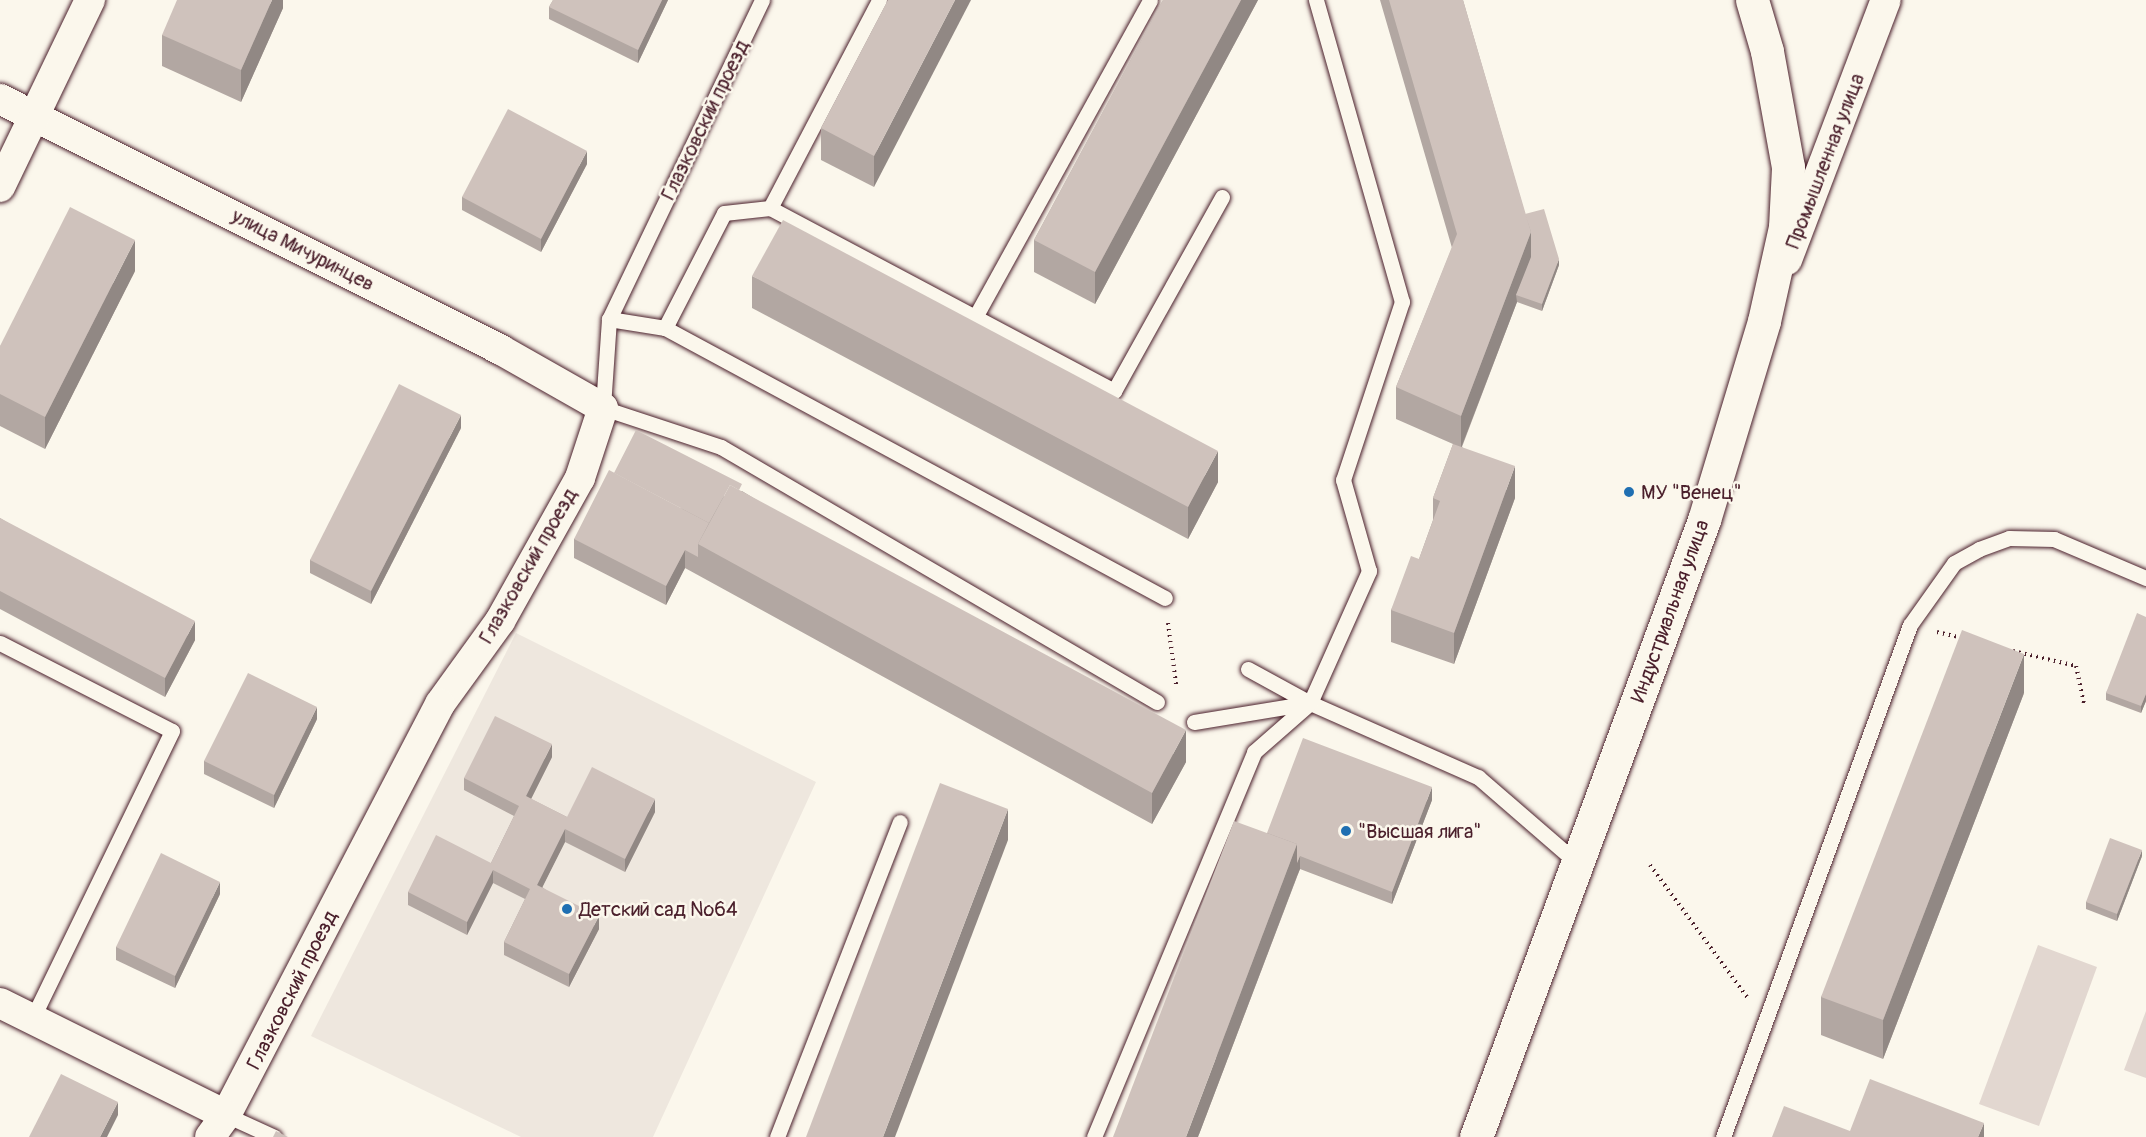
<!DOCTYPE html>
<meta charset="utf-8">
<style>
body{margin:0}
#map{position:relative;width:2146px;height:1137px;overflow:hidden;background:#fbf7ec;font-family:Pangolin,sans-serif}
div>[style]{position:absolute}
.built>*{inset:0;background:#eee7de}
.green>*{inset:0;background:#e2d7d0}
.path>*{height:4px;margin-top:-2px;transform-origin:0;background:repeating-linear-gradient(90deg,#4a1f2b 0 1.5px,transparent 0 6px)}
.roads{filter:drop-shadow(0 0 2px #4a1f2b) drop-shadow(0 0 2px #4a1f2b)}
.service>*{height:15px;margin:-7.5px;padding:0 7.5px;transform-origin:7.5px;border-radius:7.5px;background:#fbf7ec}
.minor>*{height:30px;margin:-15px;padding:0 15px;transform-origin:15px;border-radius:15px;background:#fbf7ec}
.trunk>*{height:33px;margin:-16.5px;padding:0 16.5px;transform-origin:16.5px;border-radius:16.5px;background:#fbf7ec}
.wall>*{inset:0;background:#b2a7a2}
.shaded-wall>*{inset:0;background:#918884}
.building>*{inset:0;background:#cfc2bc}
.dots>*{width:16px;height:16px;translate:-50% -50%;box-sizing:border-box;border:3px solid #fbf7ec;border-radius:50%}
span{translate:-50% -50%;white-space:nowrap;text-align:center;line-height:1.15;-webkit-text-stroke:5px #fbf7ec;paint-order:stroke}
.street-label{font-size:20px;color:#4a1f2b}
.poi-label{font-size:20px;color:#4a1f2b}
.left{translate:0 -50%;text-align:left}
</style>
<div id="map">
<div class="built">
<i style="clip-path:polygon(516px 633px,816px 782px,653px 1137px,521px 1137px,311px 1036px)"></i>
</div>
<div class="green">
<i style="clip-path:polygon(2038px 945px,2097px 967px,2039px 1126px,1979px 1104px)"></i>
<i style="clip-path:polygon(2146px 1011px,2146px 1078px,2124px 1070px)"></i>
</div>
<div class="path">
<i style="left:1168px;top:623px;width:62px;rotate:82.5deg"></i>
<i style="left:1937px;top:632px;width:26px;rotate:13deg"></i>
<i style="left:2013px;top:651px;width:65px;rotate:13.4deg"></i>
<i style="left:2076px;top:666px;width:39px;rotate:78deg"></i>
<i style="left:1650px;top:865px;width:164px;rotate:53.7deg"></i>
</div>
<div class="roads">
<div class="service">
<i style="left:762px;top:0;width:354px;rotate:115.6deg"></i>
<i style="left:609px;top:319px;width:89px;rotate:93.9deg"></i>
<i style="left:603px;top:408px;width:124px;rotate:18.3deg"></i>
<i style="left:721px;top:447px;width:505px;rotate:30.32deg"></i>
<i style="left:770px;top:208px;width:235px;rotate:-62.3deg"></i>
<i style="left:609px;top:319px;width:57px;rotate:9.1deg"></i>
<i style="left:665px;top:328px;width:568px;rotate:28.37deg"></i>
<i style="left:974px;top:319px;width:364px;rotate:-61.1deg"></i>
<i style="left:665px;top:328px;width:129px;rotate:-62.8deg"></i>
<i style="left:724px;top:213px;width:46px;rotate:-6.2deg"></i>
<i style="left:770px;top:208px;width:390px;rotate:28deg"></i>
<i style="left:1114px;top:391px;width:222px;rotate:-60.9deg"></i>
<i style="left:0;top:643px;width:193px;rotate:27.1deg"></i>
<i style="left:172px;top:731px;width:318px;rotate:115.9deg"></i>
<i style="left:1248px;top:669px;width:71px;rotate:28.7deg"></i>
<i style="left:1194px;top:722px;width:118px;rotate:-9.3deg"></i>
<i style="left:1310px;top:703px;width:184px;rotate:23.8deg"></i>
<i style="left:1478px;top:777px;width:130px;rotate:40.9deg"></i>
<i style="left:226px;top:1115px;width:53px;rotate:24.6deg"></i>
<i style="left:777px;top:1137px;width:338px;rotate:-68.7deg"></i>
<i style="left:1094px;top:1137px;width:417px;rotate:-67.4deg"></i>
<i style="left:1254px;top:752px;width:74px;rotate:-41.2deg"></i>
<i style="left:1310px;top:703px;width:145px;rotate:-65.9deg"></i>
<i style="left:1369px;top:571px;width:95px;rotate:-105.9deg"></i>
<i style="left:1343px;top:480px;width:188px;rotate:-71.7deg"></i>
<i style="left:1402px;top:302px;width:314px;rotate:-105.9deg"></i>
<i style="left:1723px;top:1137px;width:545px;rotate:-69.94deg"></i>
<i style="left:1910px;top:625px;width:76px;rotate:-54.6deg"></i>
<i style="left:1954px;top:563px;width:29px;rotate:-29deg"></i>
<i style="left:1979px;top:549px;width:32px;rotate:-20deg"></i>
<i style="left:2009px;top:538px;width:45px;rotate:1.3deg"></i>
<i style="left:2054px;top:539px;width:100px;rotate:23deg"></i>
</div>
<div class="minor">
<i style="left:0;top:99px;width:560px;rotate:26.61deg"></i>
<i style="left:501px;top:350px;width:117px;rotate:29.6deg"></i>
<i style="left:603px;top:408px;width:74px;rotate:108.2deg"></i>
<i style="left:580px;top:478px;width:164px;rotate:119.2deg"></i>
<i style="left:500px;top:621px;width:102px;rotate:125.9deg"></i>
<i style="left:440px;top:704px;width:463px;rotate:117.5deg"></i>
<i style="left:226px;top:1115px;width:27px;rotate:126deg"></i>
<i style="left:0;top:187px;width:208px;rotate:-64.3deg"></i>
<i style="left:1787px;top:260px;width:278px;rotate:-69.2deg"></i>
<i style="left:0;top:1003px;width:252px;rotate:26.4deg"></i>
</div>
<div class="trunk">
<i style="left:1476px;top:1137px;width:658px;rotate:-69.72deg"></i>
<i style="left:1704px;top:520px;width:208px;rotate:-73.2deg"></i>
<i style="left:1764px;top:321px;width:96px;rotate:-77.4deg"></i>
<i style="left:1785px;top:227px;width:60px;rotate:-87.1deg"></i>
<i style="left:1788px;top:167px;width:118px;rotate:-100.3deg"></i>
<i style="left:1767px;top:51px;width:53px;rotate:-106.4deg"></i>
</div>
</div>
<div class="wall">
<i style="clip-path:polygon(283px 0,283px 8px,241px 102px,162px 66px,162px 35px)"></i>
<i style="clip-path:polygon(553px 0,668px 0,638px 63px,549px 19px,549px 7px)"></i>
<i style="clip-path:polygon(888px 0,874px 187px,821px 160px,821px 128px)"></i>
<i style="clip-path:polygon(1163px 0,1258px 0,1095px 304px,1034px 272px,1034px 240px)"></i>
<i style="clip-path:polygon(1380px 0,1463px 0,1525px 214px,1559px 265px,1542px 311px,1517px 302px,1462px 447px,1515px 498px,1454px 664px,1391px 642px,1391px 610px,1419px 559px,1433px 520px,1433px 498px,1453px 444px,1396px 419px,1396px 387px,1452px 248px)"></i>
<i style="clip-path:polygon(587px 164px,541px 252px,462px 210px,462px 197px)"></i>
<i style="clip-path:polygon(135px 271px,45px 449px,0 426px,0 346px)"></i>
<i style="clip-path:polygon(752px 276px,1218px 482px,1188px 539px,752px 308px)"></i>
<i style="clip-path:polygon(461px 428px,371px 604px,310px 573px,310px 560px)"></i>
<i style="clip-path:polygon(742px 491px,1186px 762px,1152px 824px,685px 568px,666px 605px,574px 558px,574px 539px)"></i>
<i style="clip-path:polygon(0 518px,195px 640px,165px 697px,0 609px)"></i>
<i style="clip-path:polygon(2146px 617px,2146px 701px,2141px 713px,2106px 700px,2106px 693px)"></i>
<i style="clip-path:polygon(2024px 693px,1883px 1059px,1821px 1035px,1821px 997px)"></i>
<i style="clip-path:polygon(317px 719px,274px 808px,204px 774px,204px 761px)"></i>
<i style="clip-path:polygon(552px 757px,531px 799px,567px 817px,655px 812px,625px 872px,565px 842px,542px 887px,599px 929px,569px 987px,504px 955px,504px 942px,525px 899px,493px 883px,467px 935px,408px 905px,408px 892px,491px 863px,514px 816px,464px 790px,464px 778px)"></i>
<i style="clip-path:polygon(1432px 800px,1392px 904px,1300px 869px,1198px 1137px,1267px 833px)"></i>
<i style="clip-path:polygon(2142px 856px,2117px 921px,2086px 909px,2086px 902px)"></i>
<i style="clip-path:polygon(220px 894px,175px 988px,116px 960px,116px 947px)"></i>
</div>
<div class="shaded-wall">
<i style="clip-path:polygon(272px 0,283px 0,283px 8px,241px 102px,241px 70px)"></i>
<i style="clip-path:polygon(662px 0,668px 0,638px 63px,638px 50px)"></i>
<i style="clip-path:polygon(955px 0,971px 0,874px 187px,874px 156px)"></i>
<i style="clip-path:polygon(1241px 0,1258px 0,1095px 304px,1095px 272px)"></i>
<i style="clip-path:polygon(587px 151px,587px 164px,541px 252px,541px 239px)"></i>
<i style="clip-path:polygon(1531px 232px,1531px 264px,1516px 295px,1517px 302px,1461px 448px,1461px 416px)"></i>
<i style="clip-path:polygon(135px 240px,135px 271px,45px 449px,45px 417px)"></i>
<i style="clip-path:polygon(1559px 259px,1559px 265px,1542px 311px,1542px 304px)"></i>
<i style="clip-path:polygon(461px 415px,461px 428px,371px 604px,371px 591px)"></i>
<i style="clip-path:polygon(1218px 451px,1218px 482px,1188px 539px,1188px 507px)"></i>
<i style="clip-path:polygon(1515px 466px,1515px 498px,1454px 664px,1454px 633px)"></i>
<i style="clip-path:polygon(685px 550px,685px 568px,666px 605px,666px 586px)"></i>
<i style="clip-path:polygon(195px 621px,195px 640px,165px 697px,165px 678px)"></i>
<i style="clip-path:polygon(2024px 654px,2024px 693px,1883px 1059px,1883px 1020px)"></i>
<i style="clip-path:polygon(2146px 694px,2146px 701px,2141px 713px,2141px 706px)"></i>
<i style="clip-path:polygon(317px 707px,317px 719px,274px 808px,274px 795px)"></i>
<i style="clip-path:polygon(1186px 730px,1186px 762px,1152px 824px,1152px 793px)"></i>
<i style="clip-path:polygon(552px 744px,552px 757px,526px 809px,526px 796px)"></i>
<i style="clip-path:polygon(1432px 787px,1432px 800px,1392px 904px,1392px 892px)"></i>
<i style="clip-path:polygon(655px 799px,655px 812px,625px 872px,625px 859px)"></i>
<i style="clip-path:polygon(1008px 809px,1008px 840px,895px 1137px,883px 1137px)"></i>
<i style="clip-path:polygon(565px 829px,565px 842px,537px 898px,537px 885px)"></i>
<i style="clip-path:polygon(1297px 844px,1297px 876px,1198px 1137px,1186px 1137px)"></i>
<i style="clip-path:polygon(2142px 850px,2142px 856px,2117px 921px,2117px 914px)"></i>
<i style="clip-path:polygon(1300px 856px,1300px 869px,1297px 876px,1297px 863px)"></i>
<i style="clip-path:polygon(493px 870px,493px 883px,467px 935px,467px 922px)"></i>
<i style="clip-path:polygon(220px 882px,220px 894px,175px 988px,175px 976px)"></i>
<i style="clip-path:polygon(599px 916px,599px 929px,569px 987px,569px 974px)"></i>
<i style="clip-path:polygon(118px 1102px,118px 1115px,107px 1137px,100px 1137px)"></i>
<i style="clip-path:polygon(1984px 1123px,1984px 1137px,1978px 1137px)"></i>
</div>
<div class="building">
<i style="clip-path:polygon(177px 0,272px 0,241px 70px,162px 35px)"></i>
<i style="clip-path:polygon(553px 0,662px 0,638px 50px,549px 7px)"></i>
<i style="clip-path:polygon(888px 0,955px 0,874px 156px,821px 128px)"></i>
<i style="clip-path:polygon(1163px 0,1241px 0,1095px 272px,1034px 240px)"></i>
<i style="clip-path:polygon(1389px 0,1463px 0,1531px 232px,1461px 416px,1396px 387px,1457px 234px)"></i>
<i style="clip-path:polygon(508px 109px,587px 151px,541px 239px,462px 197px)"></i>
<i style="clip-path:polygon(70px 207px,135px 240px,45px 417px,0 394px,0 346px)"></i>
<i style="clip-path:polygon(1544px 209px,1559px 259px,1542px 304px,1516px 295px,1531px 257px,1531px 232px,1525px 214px)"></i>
<i style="clip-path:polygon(783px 220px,1218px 451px,1188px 507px,752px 276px)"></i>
<i style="clip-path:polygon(399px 384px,461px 415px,371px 591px,310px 560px)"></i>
<i style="clip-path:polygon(636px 430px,742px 484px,739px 490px,730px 485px,709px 523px,614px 473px)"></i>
<i style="clip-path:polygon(1453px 444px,1515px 466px,1454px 633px,1391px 610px,1411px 556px,1419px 559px,1440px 501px,1433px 498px)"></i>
<i style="clip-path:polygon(609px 470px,709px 523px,698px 544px,698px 557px,685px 550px,666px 586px,574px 539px)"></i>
<i style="clip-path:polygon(730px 485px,1186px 730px,1152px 793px,698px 544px)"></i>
<i style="clip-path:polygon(0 518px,195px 621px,165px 678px,0 591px)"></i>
<i style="clip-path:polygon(2137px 613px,2146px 617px,2146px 694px,2141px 706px,2106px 693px)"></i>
<i style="clip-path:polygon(1962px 630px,2024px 654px,1883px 1020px,1821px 997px)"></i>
<i style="clip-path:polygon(248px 673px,317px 707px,274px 795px,204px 761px)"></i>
<i style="clip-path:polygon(495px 716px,552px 744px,526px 796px,567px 817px,592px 767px,655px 799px,625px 859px,565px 829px,537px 885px,599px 916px,569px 974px,504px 942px,530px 889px,493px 870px,467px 922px,408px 892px,436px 835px,491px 863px,519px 806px,464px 778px)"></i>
<i style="clip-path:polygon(1303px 738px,1432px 787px,1392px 892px,1300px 856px,1297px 863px,1297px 844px,1267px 833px)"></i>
<i style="clip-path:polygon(940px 783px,1008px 809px,883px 1137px,806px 1137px)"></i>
<i style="clip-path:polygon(1234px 821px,1297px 844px,1186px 1137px,1113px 1137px)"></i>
<i style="clip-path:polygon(2110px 838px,2142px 850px,2117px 914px,2086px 902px)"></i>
<i style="clip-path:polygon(161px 853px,220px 882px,175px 976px,116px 947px)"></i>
<i style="clip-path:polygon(61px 1074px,118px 1102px,100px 1137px,29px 1137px)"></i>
<i style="clip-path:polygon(1870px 1079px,1984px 1123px,1978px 1137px,1772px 1137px,1784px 1106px,1850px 1131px)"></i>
<i style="clip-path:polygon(276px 1131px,288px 1137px,273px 1137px)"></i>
</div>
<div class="dots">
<i style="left:1629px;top:492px;background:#1f6fb2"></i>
<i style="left:1346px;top:831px;background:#1f6fb2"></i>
<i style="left:567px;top:909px;background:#1f6fb2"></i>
</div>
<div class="street-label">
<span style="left:705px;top:120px;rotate:-64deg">Глазковский проезд</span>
<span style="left:1825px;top:161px;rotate:-69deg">Промышленная улица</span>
<span style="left:303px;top:250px;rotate:27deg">улица Мичуринцев</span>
<span style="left:528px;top:566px;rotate:-60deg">Глазковский проезд</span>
<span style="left:1670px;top:611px;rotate:-70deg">Индустриальная улица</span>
<span style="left:292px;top:990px;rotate:-63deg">Глазковский проезд</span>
</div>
<div class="poi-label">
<span class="left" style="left:1641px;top:492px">МУ "Венец"</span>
<span class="left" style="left:1358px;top:831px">"Высшая лига"</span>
<span class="left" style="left:579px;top:909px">Детский сад №64</span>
</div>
</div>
